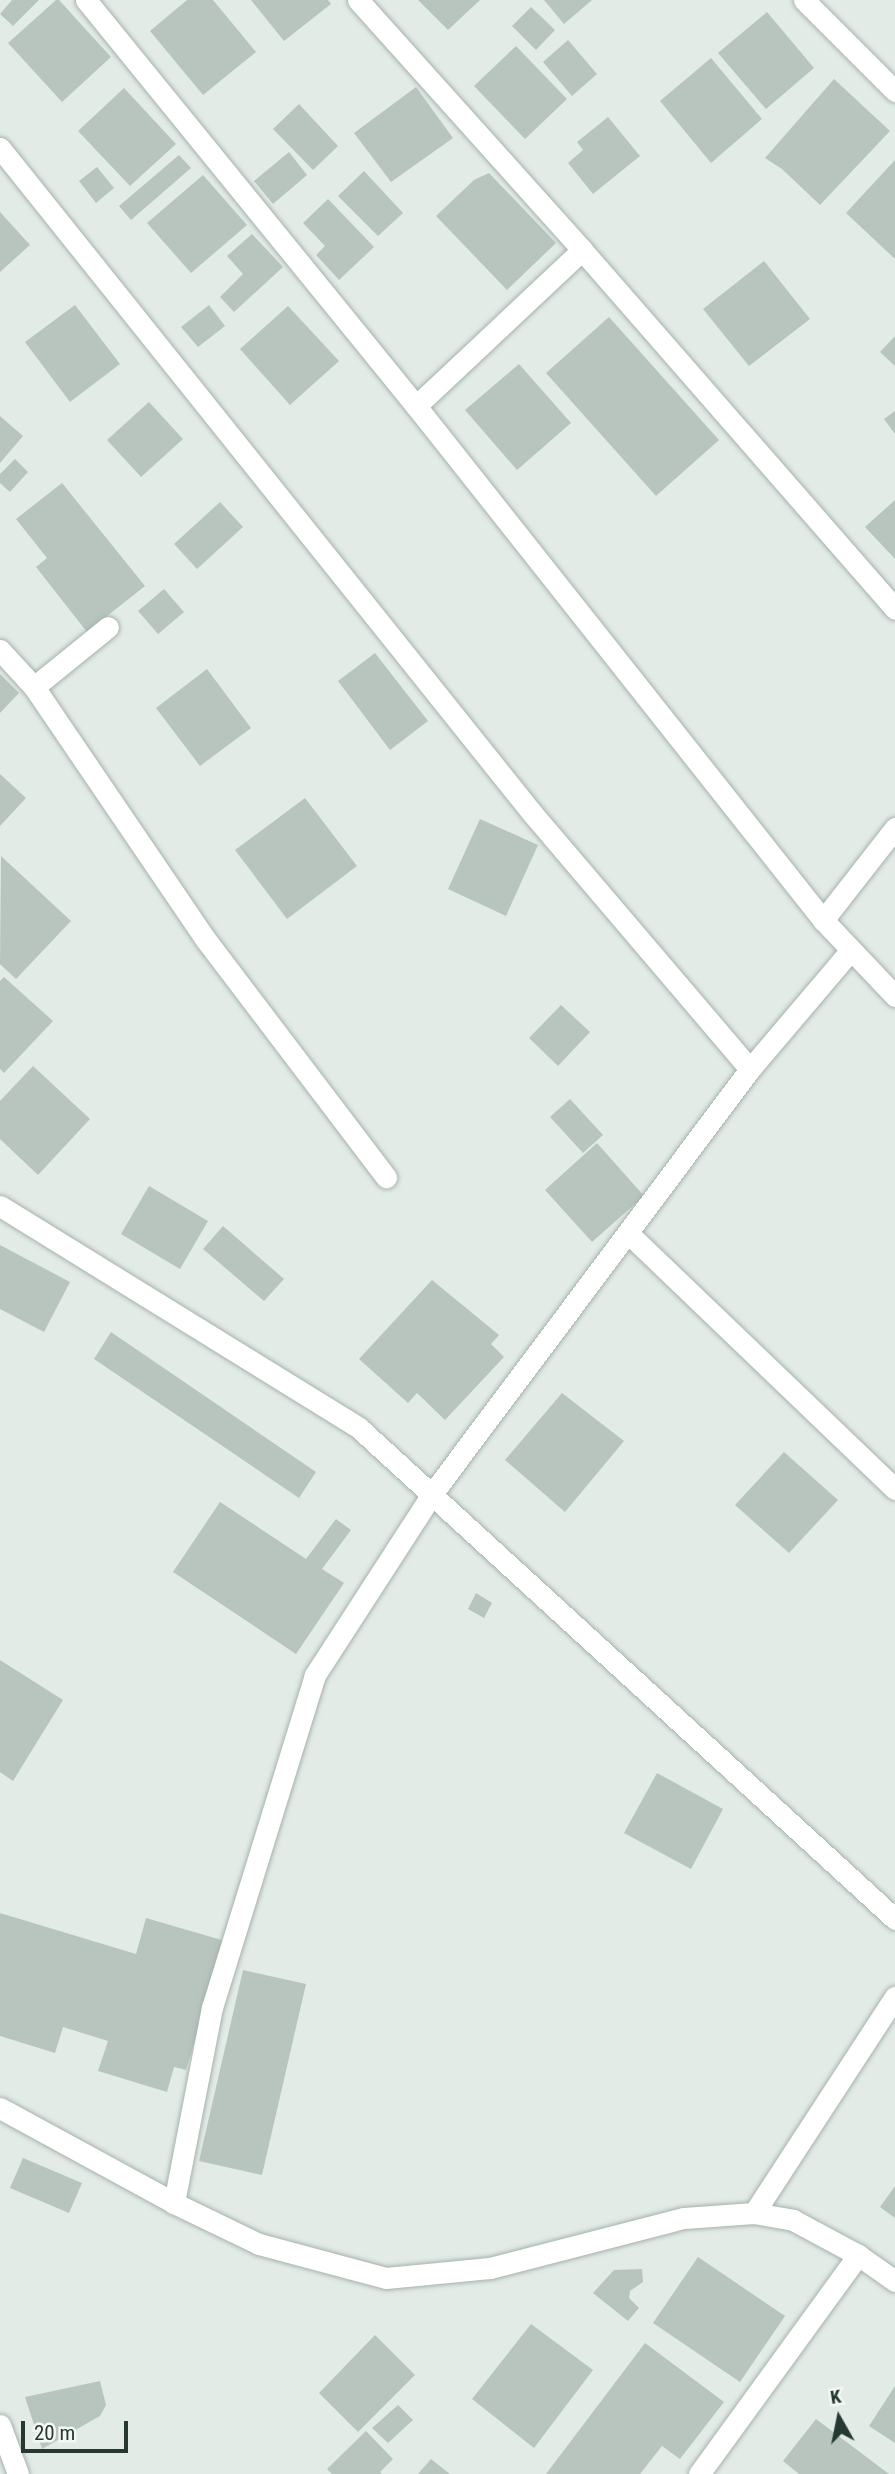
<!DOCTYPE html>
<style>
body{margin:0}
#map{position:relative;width:895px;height:2474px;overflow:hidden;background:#e2ebe6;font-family:"Roboto Condensed",sans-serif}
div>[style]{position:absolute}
.building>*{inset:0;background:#b8c5bf}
.roads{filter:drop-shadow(0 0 2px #a6b2ac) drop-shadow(0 0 2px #a6b2ac)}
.minor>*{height:21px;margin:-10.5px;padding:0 10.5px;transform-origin:10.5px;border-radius:10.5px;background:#fff}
span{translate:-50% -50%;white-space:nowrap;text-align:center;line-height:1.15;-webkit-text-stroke:5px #f3f8f5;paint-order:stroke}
.north{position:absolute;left:804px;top:2383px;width:70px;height:70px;-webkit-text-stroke:5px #f3f8f5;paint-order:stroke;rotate:351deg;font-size:19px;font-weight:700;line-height:28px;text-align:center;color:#253932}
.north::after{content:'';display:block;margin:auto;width:24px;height:32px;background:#253932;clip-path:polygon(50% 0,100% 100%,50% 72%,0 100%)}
.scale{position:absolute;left:21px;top:2421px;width:107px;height:32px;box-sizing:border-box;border:4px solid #253932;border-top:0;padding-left:9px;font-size:21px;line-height:24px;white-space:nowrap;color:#253932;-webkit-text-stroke:5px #f3f8f5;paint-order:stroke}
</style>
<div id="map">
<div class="building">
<i style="clip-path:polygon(12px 0,39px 0,13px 26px,0 14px)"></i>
<i style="clip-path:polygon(56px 0,59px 0,111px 57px,62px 102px,8px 43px)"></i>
<i style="clip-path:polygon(187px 0,213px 0,256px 52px,203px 95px,150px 31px)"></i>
<i style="clip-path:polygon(251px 0,328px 0,331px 4px,284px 41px)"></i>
<i style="clip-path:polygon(418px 0,480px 0,448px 30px)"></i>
<i style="clip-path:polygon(544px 0,592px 0,564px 24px)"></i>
<i style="clip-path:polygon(531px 7px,555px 30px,536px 50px,512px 26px)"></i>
<i style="clip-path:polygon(767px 12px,814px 68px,766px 109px,718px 53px)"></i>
<i style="clip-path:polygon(568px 40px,597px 74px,572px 96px,543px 62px)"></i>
<i style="clip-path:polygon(516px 46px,567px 99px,525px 139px,474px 86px)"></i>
<i style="clip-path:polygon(711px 58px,762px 119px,711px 163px,660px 101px)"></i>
<i style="clip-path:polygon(834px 79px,890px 131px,820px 205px,782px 169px,765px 158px)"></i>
<i style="clip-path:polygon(416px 87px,453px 138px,391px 182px,354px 133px)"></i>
<i style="clip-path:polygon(124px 88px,176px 144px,130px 186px,78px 131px)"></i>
<i style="clip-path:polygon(299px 104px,338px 146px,313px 170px,273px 129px)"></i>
<i style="clip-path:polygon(608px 117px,640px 156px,593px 194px,568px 163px,583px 150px,577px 142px)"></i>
<i style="clip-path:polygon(289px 152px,307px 175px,273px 204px,254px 181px)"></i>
<i style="clip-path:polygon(179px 155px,191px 168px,131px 220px,119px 206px)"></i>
<i style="clip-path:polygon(895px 160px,895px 259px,846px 213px)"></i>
<i style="clip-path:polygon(97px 167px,114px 188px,96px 203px,79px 181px)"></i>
<i style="clip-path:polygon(364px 171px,403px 213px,378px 236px,338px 196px)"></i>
<i style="clip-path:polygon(489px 173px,556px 243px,507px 290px,436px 216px,474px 180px)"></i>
<i style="clip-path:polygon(203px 175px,247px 225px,191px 273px,147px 223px)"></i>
<i style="clip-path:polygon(328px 199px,374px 247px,339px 280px,316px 255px,325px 246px,303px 223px)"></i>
<i style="clip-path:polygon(0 212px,30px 245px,0 272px)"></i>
<i style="clip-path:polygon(252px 234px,283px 267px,234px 312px,220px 297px,243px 274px,227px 256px)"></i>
<i style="clip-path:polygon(764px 261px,810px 319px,749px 366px,703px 309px)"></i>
<i style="clip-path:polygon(75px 305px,120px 364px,70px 402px,25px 342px)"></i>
<i style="clip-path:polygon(209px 305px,225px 326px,198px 347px,181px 327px)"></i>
<i style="clip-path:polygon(288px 306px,339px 361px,290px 405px,240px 349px)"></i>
<i style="clip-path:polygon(609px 317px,719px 440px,656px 496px,546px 373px)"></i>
<i style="clip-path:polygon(895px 336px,895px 366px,880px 352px)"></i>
<i style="clip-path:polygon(519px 364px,571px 423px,517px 470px,465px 410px)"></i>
<i style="clip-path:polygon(149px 402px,183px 439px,141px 477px,107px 440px)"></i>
<i style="clip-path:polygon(895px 411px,895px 434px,884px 419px)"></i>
<i style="clip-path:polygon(0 416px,23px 436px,0 463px)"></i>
<i style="clip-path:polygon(15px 459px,28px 472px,10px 492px,0 483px,0 474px)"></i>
<i style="clip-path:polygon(62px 483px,145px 586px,87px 632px,36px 567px,47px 558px,16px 519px)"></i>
<i style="clip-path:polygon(895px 500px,895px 559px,865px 527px)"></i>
<i style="clip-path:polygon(220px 502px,243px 527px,197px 569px,174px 544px)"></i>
<i style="clip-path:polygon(164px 589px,184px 612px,158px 634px,138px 611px)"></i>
<i style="clip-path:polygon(375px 653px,428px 721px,390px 750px,338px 681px)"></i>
<i style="clip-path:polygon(207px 669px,251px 728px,200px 766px,156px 708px)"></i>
<i style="clip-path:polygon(0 674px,19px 693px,0 713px)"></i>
<i style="clip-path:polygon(0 774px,26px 798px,0 826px)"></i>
<i style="clip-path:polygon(305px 798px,357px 866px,287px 919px,235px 850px)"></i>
<i style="clip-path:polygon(480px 819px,538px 845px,506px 916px,448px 889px)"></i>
<i style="clip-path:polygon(1px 856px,71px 921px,16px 979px,0 964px)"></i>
<i style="clip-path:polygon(4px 977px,53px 1021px,4px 1073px,0 1069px,0 981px)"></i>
<i style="clip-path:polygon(561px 1005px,590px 1032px,558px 1066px,529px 1038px)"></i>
<i style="clip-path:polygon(33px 1066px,90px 1119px,38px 1175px,0 1139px,0 1101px)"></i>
<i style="clip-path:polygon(570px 1099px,603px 1135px,583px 1153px,550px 1117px)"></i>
<i style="clip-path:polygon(597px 1143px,644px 1196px,592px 1242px,545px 1190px)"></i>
<i style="clip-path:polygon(149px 1186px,208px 1221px,180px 1269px,121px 1234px)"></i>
<i style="clip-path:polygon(223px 1226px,284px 1279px,264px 1301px,203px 1249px)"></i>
<i style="clip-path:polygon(0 1245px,70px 1282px,44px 1332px,0 1309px)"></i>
<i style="clip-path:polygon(432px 1280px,499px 1335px,491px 1344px,504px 1357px,445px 1420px,417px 1393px,408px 1403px,359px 1359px)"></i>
<i style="clip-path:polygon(111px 1332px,316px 1472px,299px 1498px,94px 1359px)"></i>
<i style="clip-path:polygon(562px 1393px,624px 1441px,565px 1512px,505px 1460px)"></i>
<i style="clip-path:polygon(784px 1452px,838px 1500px,789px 1553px,735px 1505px)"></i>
<i style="clip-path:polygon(220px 1502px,306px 1559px,336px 1519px,351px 1530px,322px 1569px,344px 1583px,296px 1654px,173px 1572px)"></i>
<i style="clip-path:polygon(476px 1593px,492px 1603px,484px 1618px,468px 1609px)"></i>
<i style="clip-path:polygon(0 1660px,63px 1700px,13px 1781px,0 1772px)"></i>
<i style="clip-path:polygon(657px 1773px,723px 1809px,691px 1869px,624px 1833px)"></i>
<i style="clip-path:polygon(0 1913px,136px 1954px,146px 1918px,225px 1941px,186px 2070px,174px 2067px,167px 2092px,98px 2071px,108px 2041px,63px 2027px,55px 2053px,0 2036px)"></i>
<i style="clip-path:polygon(243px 1970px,306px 1984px,262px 2175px,199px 2161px)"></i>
<i style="clip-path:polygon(23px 2158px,82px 2183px,69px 2213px,10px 2188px)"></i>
<i style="clip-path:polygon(895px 2186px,895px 2218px,880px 2207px)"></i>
<i style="clip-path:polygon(698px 2257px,785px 2316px,740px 2382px,653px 2323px)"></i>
<i style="clip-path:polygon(642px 2269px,643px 2282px,630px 2291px,629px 2298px,639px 2308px,628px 2321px,593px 2293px,614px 2270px)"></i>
<i style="clip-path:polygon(531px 2324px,593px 2370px,534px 2448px,472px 2399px)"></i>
<i style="clip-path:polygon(375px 2335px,415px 2375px,358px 2432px,319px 2393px)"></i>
<i style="clip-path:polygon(645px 2343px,724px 2402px,680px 2459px,662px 2446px,640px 2474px,546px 2474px)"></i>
<i style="clip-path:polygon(100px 2381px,106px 2405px,100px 2416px,42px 2449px,25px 2397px)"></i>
<i style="clip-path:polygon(895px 2386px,895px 2443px,869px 2426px)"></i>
<i style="clip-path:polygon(398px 2405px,413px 2420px,388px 2443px,372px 2428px)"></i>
<i style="clip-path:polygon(816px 2419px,889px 2474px,799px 2474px,783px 2461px)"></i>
<i style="clip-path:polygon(366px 2431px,393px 2459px,380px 2472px,382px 2474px,332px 2474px,327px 2469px)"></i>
<i style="clip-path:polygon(431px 2459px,450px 2474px,418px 2474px)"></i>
</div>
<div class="roads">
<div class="minor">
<i style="left:86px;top:0;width:523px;rotate:50.9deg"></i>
<i style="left:416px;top:406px;width:656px;rotate:51.63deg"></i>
<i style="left:358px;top:0;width:336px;rotate:48.1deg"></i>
<i style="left:582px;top:250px;width:476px;rotate:48.9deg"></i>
<i style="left:804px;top:0;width:129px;rotate:45deg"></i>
<i style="left:0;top:148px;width:852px;rotate:51.34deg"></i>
<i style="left:532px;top:813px;width:336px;rotate:49.6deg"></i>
<i style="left:750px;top:1069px;width:531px;rotate:126.81deg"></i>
<i style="left:432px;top:1494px;width:216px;rotate:122.9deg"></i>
<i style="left:315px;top:1675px;width:348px;rotate:107.2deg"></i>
<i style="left:212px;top:2007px;width:200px;rotate:101deg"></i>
<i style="left:416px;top:406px;width:228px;rotate:-43.2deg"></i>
<i style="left:0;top:650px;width:50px;rotate:47.4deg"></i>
<i style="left:34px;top:687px;width:306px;rotate:55.8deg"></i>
<i style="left:206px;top:940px;width:298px;rotate:52.8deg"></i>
<i style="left:34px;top:687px;width:95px;rotate:-39deg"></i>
<i style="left:895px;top:828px;width:117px;rotate:128deg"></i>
<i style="left:823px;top:920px;width:105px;rotate:46.5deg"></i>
<i style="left:750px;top:1069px;width:156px;rotate:-49.7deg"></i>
<i style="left:0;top:1206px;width:422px;rotate:31.7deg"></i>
<i style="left:359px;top:1428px;width:727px;rotate:42.49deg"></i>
<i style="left:628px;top:1233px;width:370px;rotate:43.8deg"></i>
<i style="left:0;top:2108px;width:198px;rotate:28.6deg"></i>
<i style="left:174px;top:2203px;width:94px;rotate:25.8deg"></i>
<i style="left:259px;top:2244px;width:131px;rotate:15deg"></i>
<i style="left:386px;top:2278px;width:104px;rotate:-5.5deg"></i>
<i style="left:490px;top:2268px;width:200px;rotate:-14.5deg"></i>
<i style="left:684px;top:2218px;width:70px;rotate:-4.1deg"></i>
<i style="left:754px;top:2213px;width:40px;rotate:10deg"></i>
<i style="left:793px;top:2220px;width:74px;rotate:28.3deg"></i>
<i style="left:858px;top:2255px;width:45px;rotate:35.1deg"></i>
<i style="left:754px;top:2213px;width:258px;rotate:-56.9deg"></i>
<i style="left:0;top:2425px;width:52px;rotate:69.8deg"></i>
<i style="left:699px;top:2474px;width:271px;rotate:-54deg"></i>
</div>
</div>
<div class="north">K</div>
<div class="scale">20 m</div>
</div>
